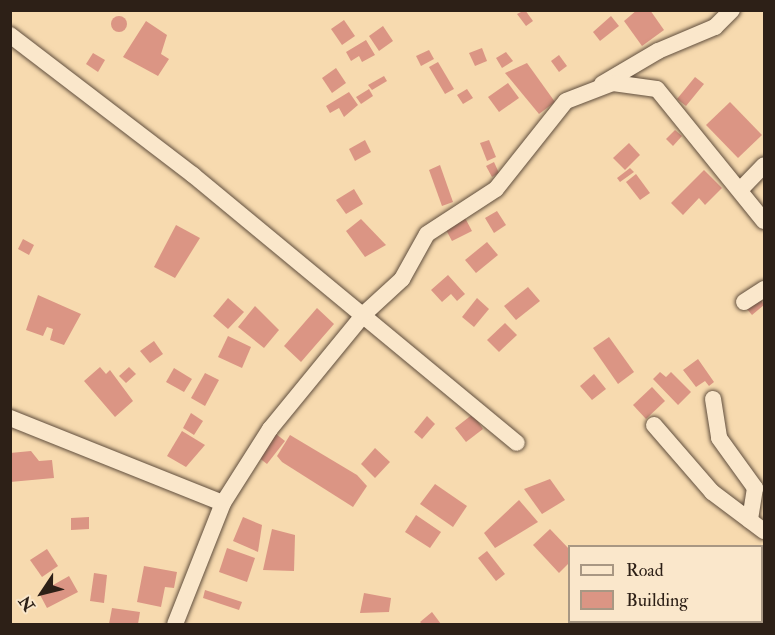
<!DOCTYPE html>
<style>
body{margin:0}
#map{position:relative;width:775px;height:635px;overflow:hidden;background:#f7daaf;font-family:"IM FELL Double Pica",serif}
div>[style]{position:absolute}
.building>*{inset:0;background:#db9584}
.round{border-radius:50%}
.roads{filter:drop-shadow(0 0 2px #604e3d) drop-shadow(0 0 2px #604e3d)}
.minor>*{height:16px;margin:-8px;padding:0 8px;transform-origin:8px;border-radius:8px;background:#fae7cb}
span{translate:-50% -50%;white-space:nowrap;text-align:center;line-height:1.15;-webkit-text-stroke:4.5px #fae7cb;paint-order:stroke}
.frame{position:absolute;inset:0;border:12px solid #2d2017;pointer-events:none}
.legend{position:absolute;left:568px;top:545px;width:195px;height:78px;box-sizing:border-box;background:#fae7cb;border:2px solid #a89783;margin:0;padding:8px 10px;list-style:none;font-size:18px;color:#2d2017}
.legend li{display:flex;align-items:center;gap:12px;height:30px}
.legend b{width:30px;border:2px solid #a89783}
.north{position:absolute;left:12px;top:563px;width:60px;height:60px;-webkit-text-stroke:4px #fae7cb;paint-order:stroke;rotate:235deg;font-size:16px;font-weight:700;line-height:24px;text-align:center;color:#2d2017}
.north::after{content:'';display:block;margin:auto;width:21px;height:27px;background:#2d2017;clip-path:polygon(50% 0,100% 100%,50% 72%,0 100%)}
</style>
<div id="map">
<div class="building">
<i style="clip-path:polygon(525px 10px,533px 21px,526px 26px,517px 14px)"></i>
<i style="clip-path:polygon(637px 10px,650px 10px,664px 30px,642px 46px,624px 21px)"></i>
<i class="round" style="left:111px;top:16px;width:16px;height:16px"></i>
<i style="clip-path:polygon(611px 16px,619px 26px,600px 41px,593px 32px)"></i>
<i style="clip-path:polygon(344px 20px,355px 36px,342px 45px,331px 29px)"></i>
<i style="clip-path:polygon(146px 21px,167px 35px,161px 54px,169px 59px,158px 76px,123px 57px)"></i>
<i style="clip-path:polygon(383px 26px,393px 41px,379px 51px,369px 36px)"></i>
<i style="clip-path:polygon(366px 40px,375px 55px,362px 62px,359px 56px,351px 61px,346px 52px)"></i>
<i style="clip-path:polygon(482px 48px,487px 61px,475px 66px,469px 53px)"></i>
<i style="clip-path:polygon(429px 50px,434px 59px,421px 66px,416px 56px)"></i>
<i style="clip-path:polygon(506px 52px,513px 61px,502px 68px,496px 58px)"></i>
<i style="clip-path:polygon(93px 53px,105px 60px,98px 72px,86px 64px)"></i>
<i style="clip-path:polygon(559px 55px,567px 66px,559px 72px,551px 61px)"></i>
<i style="clip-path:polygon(438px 62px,454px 89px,445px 94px,429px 67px)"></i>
<i style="clip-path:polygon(527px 63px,555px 102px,539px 114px,505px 73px)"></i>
<i style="clip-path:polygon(336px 68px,346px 83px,332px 93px,322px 78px)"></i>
<i style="clip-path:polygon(384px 76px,387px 81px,372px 90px,368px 85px)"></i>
<i style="clip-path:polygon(695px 77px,704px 84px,686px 106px,677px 99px)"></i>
<i style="clip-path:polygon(508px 83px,519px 98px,499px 112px,488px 97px)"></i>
<i style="clip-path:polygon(369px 89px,373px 96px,361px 104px,356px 97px)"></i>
<i style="clip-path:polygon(467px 89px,473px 98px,463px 104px,457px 95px)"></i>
<i style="clip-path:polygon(349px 92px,358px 105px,344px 117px,339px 108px,330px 113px,326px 106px)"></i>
<i style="clip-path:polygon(730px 102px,762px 135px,738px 158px,706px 125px)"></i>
<i style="clip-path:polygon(675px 130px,682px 136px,673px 146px,666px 139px)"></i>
<i style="clip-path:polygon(365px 140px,371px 152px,355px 161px,349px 149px)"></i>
<i style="clip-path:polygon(489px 140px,496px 157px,487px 161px,480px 143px)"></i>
<i style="clip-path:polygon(629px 143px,640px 155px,625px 170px,613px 158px)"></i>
<i style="clip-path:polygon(494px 162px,499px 173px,492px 177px,486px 166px)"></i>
<i style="clip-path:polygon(440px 165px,453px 202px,442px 206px,429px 170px)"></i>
<i style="clip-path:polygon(630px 168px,634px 172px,620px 182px,617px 178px)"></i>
<i style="clip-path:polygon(704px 170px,722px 188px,705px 205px,699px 198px,683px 215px,671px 203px)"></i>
<i style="clip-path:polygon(636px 174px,650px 193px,640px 200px,626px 182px)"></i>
<i style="clip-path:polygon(354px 189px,363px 204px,346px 214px,336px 200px)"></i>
<i style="clip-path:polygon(497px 211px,506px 225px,494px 233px,485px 218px)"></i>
<i style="clip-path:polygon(464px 216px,472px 231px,452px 241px,444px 226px)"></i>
<i style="clip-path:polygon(361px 219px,386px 245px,365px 257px,346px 231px)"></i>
<i style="clip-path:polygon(176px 225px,200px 238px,175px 278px,154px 267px)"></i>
<i style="clip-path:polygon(23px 239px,34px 245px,29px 255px,18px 249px)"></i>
<i style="clip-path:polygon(487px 242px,498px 255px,476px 273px,465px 260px)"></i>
<i style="clip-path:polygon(448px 275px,465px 294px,457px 301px,451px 294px,442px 302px,431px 290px)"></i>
<i style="clip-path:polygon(528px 287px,540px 301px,516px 320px,504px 306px)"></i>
<i style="clip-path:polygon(38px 295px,81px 314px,64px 345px,50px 340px,53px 329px,47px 327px,43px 336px,26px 330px)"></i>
<i style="clip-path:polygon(228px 298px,244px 312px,228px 329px,213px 316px)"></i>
<i style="clip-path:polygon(477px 298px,489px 309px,474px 327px,462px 317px)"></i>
<i style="clip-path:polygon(760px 298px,764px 305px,752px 315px,747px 309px)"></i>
<i style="clip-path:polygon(255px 306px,279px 330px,264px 348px,238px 327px)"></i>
<i style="clip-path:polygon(317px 308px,334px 324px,301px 362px,284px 346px)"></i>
<i style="clip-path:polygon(505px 323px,517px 335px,499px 352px,487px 340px)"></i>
<i style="clip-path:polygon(228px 336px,251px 347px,242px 368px,218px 357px)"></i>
<i style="clip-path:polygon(609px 337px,634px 372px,618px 384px,593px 348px)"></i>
<i style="clip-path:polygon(154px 341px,163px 354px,150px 363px,140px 351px)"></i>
<i style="clip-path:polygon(698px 359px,714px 382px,709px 386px,705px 381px,696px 387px,683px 370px)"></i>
<i style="clip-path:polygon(100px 367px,106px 374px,110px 370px,133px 401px,115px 417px,84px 381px)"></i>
<i style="clip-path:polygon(129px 367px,136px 374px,126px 383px,119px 376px)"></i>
<i style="clip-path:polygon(174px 368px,192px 379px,184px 392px,166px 382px)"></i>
<i style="clip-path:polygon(660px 372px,666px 377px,671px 372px,691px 392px,678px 405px,653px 379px)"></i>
<i style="clip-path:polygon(205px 373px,219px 380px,205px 406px,191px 398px)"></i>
<i style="clip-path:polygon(594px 374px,606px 389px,592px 400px,580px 386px)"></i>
<i style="clip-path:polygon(652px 387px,665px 401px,646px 419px,633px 405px)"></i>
<i style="clip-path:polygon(191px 413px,203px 421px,194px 435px,183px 428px)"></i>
<i style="clip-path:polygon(473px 414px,483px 429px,466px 442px,455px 428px)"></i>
<i style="clip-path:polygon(427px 416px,435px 424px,422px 439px,414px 432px)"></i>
<i style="clip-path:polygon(182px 431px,205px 445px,186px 467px,167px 456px)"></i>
<i style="clip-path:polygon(276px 434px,285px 441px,267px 464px,258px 457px)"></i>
<i style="clip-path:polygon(290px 435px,357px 475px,367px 486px,353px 507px,282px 462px,277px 456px)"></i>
<i style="clip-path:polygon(375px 448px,390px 462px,375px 478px,361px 464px)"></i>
<i style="clip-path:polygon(31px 451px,39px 461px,52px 460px,54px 478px,10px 482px,10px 453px)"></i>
<i style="clip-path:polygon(550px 479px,565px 500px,542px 514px,524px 489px)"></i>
<i style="clip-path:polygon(435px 484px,467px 506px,453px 527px,420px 504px)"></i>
<i style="clip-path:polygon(519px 500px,538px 522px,495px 548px,484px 533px)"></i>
<i style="clip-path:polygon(416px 515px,441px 532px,430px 548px,405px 532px)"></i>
<i style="clip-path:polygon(89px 517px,89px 529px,71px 530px,71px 518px)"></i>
<i style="clip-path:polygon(243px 517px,262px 525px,258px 552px,233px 541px)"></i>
<i style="clip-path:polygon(272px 529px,295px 535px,294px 571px,263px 570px)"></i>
<i style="clip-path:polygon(550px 529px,570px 550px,570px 562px,559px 573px,533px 545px)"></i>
<i style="clip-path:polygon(227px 548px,255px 558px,247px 582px,219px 572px)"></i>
<i style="clip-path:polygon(47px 549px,58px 566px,42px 577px,30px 560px)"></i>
<i style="clip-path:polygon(487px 551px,505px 574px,496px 581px,478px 558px)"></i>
<i style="clip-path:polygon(144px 566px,177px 572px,174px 588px,165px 587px,161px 607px,137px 602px)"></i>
<i style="clip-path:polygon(94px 573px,107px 575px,104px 603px,90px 601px)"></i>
<i style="clip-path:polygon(69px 576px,78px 592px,47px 608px,39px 593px)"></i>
<i style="clip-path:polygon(205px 590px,242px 602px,239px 610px,203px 598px)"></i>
<i style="clip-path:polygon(364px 593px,391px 598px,389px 612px,360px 613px)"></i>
<i style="clip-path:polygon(112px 608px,140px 612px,138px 624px,109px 624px)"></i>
<i style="clip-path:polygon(432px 612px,441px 624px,422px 624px,420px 622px)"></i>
</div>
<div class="roads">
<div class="minor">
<i style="left:10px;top:35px;width:230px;rotate:37.4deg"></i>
<i style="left:193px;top:175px;width:420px;rotate:39.6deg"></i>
<i style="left:602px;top:84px;width:65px;rotate:-30.5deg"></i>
<i style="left:658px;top:51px;width:62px;rotate:-22.8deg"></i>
<i style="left:715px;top:27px;width:24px;rotate:-45deg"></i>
<i style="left:741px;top:189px;width:33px;rotate:-46deg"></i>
<i style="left:744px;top:302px;width:24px;rotate:-33deg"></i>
<i style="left:713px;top:399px;width:39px;rotate:81deg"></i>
<i style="left:719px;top:438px;width:62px;rotate:54.2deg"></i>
<i style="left:755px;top:488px;width:33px;rotate:99deg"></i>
<i style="left:10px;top:418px;width:229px;rotate:21.8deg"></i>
<i style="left:223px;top:503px;width:130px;rotate:111.6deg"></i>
<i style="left:654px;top:425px;width:89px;rotate:49.1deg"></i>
<i style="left:712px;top:492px;width:65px;rotate:36.9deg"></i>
<i style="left:223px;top:503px;width:88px;rotate:-57.6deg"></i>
<i style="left:270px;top:429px;width:149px;rotate:-50.7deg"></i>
<i style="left:364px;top:314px;width:52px;rotate:-42.6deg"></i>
<i style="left:402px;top:279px;width:51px;rotate:-60.9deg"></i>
<i style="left:427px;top:234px;width:82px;rotate:-33.1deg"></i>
<i style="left:496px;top:189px;width:112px;rotate:-51.5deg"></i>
<i style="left:566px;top:101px;width:50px;rotate:-21deg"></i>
<i style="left:613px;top:83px;width:44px;rotate:7.8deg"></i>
<i style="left:657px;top:89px;width:170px;rotate:51deg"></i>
<i style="left:762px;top:594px;width:4px;rotate:-56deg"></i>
<i style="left:725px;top:624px;width:4px;rotate:-27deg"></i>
</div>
</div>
<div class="frame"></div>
<ul class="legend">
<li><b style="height:8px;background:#fae7cb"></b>Road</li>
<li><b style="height:16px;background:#db9584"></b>Building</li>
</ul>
<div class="north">N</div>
</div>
